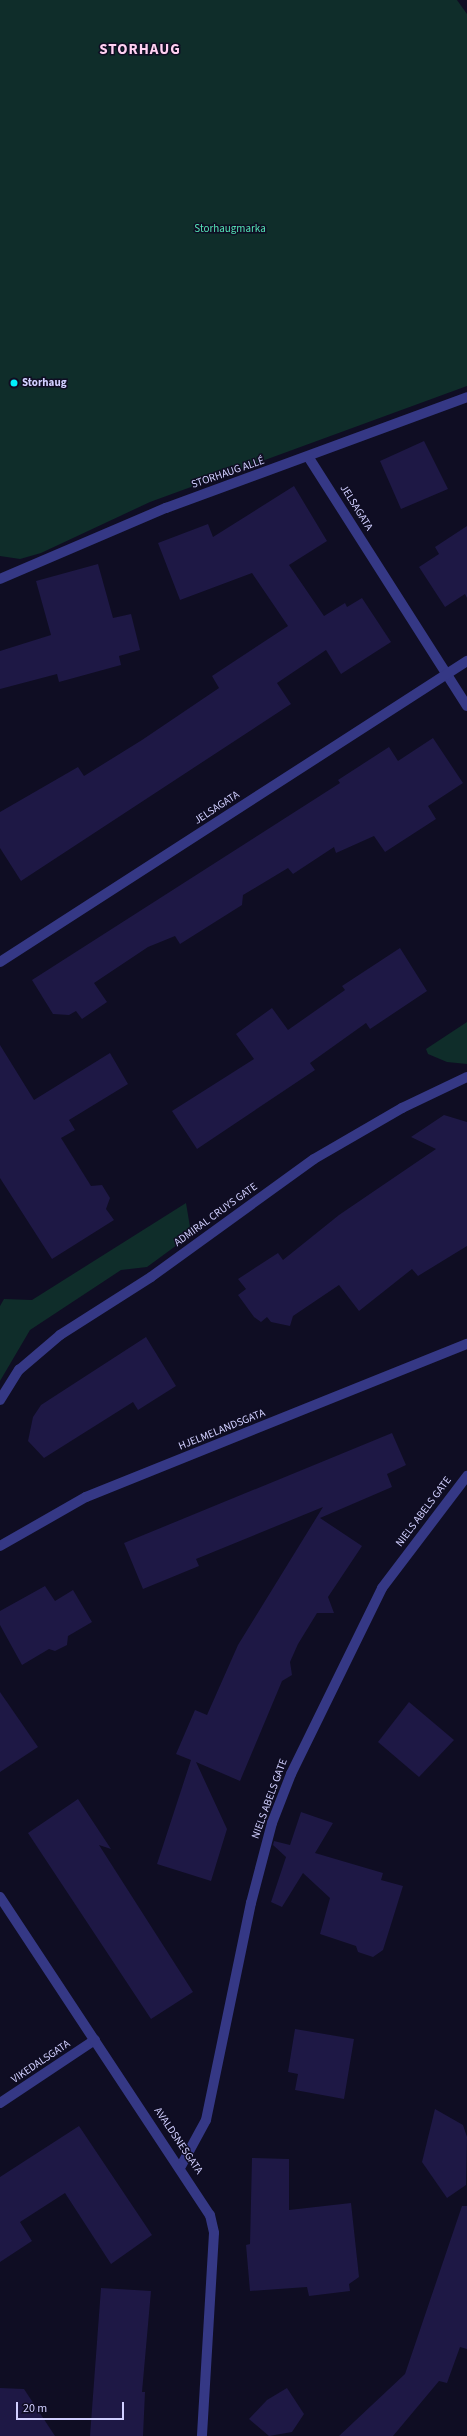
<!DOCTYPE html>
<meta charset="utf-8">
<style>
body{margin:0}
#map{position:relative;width:467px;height:2436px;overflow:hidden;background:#0f0d23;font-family:"Source Sans 3",sans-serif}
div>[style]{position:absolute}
.green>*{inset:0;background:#0f2d2a}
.building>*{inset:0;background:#1e1845}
.minor>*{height:10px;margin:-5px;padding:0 5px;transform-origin:5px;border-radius:5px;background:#353885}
.tertiary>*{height:10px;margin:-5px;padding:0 5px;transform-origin:5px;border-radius:5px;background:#353885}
.dots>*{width:11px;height:11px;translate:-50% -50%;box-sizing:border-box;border:2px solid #0f0d23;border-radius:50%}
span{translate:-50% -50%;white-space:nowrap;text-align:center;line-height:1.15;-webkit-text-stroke:3px #0f0d23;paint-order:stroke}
.park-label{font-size:11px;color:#55e5b7}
.poi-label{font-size:11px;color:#d1cfff;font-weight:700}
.left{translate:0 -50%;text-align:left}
.street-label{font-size:11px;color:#d1cfff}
.district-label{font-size:15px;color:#ffd1f1;font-weight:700;letter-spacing:1px}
.scale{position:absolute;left:16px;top:2402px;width:108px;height:18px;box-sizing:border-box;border:2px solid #d1cfff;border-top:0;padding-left:5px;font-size:12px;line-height:14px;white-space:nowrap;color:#d1cfff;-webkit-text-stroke:3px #0f0d23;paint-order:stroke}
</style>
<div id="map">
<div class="green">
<i style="clip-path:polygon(0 0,457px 0,467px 14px,467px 386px,150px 502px,41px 553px,20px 559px,0 556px)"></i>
<i style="clip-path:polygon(467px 1022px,467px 1064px,447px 1062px,428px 1054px,426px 1049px)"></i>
<i style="clip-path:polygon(186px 1203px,190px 1227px,177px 1245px,147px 1267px,121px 1270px,30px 1330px,0 1381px,0 1306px,4px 1299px,32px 1300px)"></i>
</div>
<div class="building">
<i style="clip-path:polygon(424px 441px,448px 489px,401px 509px,380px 461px)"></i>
<i style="clip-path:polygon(294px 486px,327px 541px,289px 565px,324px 616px,345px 603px,347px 607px,362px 598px,391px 642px,341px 674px,326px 650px,277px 683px,291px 704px,21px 881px,0 848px,0 812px,78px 767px,84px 776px,142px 740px,219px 688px,212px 676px,288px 626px,252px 573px,180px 600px,158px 543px,208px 524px,213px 537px)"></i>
<i style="clip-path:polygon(467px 526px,467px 598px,465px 594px,445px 607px,419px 567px,439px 554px,435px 547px)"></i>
<i style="clip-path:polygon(98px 564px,113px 618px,131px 614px,140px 650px,119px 656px,121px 665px,59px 682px,57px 674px,0 689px,0 651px,51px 635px,36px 581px)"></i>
<i style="clip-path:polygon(433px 738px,463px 783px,428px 806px,436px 819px,385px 852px,374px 836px,336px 853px,334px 847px,293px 874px,288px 868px,243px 895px,242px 905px,180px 944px,175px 936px,148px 947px,94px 983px,107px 1002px,82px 1019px,76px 1011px,69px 1015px,53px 1014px,32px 980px,340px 783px,338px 780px,389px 747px,398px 761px)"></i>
<i style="clip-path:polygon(400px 948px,427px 991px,370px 1029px,366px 1023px,310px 1063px,315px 1070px,197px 1149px,172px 1111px,254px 1059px,236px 1034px,272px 1008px,288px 1030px,345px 990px,342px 986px)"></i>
<i style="clip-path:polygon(0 1045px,34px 1100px,110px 1053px,128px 1084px,69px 1120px,75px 1130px,61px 1138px,91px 1186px,102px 1185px,110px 1198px,106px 1209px,114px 1220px,52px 1259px,0 1178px)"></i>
<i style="clip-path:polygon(444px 1115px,467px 1122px,467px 1246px,418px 1276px,412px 1269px,359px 1311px,339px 1285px,293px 1316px,290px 1326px,271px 1322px,267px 1317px,261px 1322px,254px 1317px,238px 1295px,246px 1289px,238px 1279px,278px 1253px,283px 1260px,339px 1215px,436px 1149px,411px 1137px)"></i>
<i style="clip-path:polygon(146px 1337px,176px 1386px,138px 1410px,133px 1402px,44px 1458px,28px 1441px,33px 1417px,41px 1405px)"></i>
<i style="clip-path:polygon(392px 1433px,406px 1465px,387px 1474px,392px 1487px,320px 1518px,362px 1546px,328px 1597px,334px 1613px,317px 1613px,298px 1644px,290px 1662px,292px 1675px,282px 1681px,240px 1781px,196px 1762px,227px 1829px,211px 1881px,157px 1864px,191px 1760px,176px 1754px,195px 1710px,207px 1715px,238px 1645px,323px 1507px,196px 1559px,199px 1566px,143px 1589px,124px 1543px)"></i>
<i style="clip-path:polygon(45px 1586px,55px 1601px,73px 1590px,92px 1622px,68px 1636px,67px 1645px,55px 1651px,49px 1649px,22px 1665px,0 1625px,0 1611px)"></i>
<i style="clip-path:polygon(0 1692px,38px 1747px,0 1772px)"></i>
<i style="clip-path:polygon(409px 1702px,454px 1740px,419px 1777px,378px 1742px)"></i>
<i style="clip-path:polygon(78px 1799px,111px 1849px,99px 1845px,193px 1992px,151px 2019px,28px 1833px)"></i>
<i style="clip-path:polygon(301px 1812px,333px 1823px,315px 1853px,383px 1873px,381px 1880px,403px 1886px,383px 1950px,373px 1957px,358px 1952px,356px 1946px,320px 1934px,330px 1898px,303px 1873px,282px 1907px,271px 1902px,286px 1857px,273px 1845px,274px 1841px,290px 1845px)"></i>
<i style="clip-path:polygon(295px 2029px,354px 2039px,344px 2099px,295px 2090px,298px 2074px,288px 2072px)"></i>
<i style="clip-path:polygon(435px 2109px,463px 2125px,467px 2137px,466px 2185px,447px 2198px,422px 2162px)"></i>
<i style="clip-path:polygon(79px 2126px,152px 2235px,111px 2264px,65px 2193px,20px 2222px,32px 2241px,0 2262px,0 2177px)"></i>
<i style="clip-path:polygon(252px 2158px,289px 2159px,289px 2210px,351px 2203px,359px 2277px,349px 2284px,350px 2291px,309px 2296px,307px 2287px,250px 2291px,246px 2245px,250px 2244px)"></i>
<i style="clip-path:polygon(462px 2206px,467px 2206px,467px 2349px,460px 2347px,447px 2383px,439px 2381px,393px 2436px,339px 2436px,405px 2374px)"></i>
<i style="clip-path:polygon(101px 2288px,151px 2291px,142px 2392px,145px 2392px,143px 2436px,90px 2436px)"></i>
<i style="clip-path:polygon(0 2388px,24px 2389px,55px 2436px,0 2436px)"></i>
<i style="clip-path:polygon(287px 2388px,304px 2414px,292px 2432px,269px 2436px,249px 2419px,267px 2400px)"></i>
</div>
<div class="minor">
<i style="left:309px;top:458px;width:294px;rotate:57.5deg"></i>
<i style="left:0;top:579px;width:181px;rotate:-23.2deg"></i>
<i style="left:166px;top:508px;width:321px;rotate:-20.2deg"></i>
<i style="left:0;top:962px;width:556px;rotate:-32.8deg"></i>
<i style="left:0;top:1400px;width:36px;rotate:-58deg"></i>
<i style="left:19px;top:1370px;width:54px;rotate:-40.5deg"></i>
<i style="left:60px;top:1335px;width:108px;rotate:-32.5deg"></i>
<i style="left:151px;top:1277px;width:201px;rotate:-35.9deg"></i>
<i style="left:314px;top:1159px;width:102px;rotate:-30.1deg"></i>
<i style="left:402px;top:1108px;width:72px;rotate:-25.5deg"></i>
<i style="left:0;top:2103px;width:114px;rotate:-33.6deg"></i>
<i style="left:181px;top:2166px;width:52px;rotate:-61.5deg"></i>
<i style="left:206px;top:2120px;width:222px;rotate:-78.3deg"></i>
<i style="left:251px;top:1903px;width:83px;rotate:-75.3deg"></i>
<i style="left:272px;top:1823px;width:53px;rotate:-68.8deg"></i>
<i style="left:291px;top:1774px;width:207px;rotate:-63.9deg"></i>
<i style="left:382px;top:1588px;width:141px;rotate:-52.8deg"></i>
</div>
<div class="tertiary">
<i style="left:0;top:1546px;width:99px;rotate:-29.7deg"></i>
<i style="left:86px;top:1497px;width:411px;rotate:-21.9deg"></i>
<i style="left:0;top:1897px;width:381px;rotate:56.6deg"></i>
<i style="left:210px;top:2215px;width:18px;rotate:77deg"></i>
<i style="left:214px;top:2233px;width:203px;rotate:93.4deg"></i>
</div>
<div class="dots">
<i style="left:14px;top:383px;background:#00f2fa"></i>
</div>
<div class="park-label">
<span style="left:230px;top:229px">Storhaugmarka</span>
</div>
<div class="poi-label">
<span class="left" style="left:22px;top:383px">Storhaug</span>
</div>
<div class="street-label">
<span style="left:228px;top:473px;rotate:-19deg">STORHAUG ALLÉ</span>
<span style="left:356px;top:508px;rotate:58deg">JELSAGATA</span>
<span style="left:217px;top:808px;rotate:-33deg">JELSAGATA</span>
<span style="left:216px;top:1215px;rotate:-36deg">ADMIRAL CRUYS GATE</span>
<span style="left:222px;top:1430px;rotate:-22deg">HJELMELANDSGATA</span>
<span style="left:424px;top:1512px;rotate:-53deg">NIELS ABELS GATE</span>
<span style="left:270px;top:1799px;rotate:-70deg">NIELS ABELS GATE</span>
<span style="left:41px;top:2062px;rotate:-34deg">VIKEDALSGATA</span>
<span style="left:178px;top:2141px;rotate:56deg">AVALDSNESGATA</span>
</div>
<div class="district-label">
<span style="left:140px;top:50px">STORHAUG</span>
</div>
<div class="scale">20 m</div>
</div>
